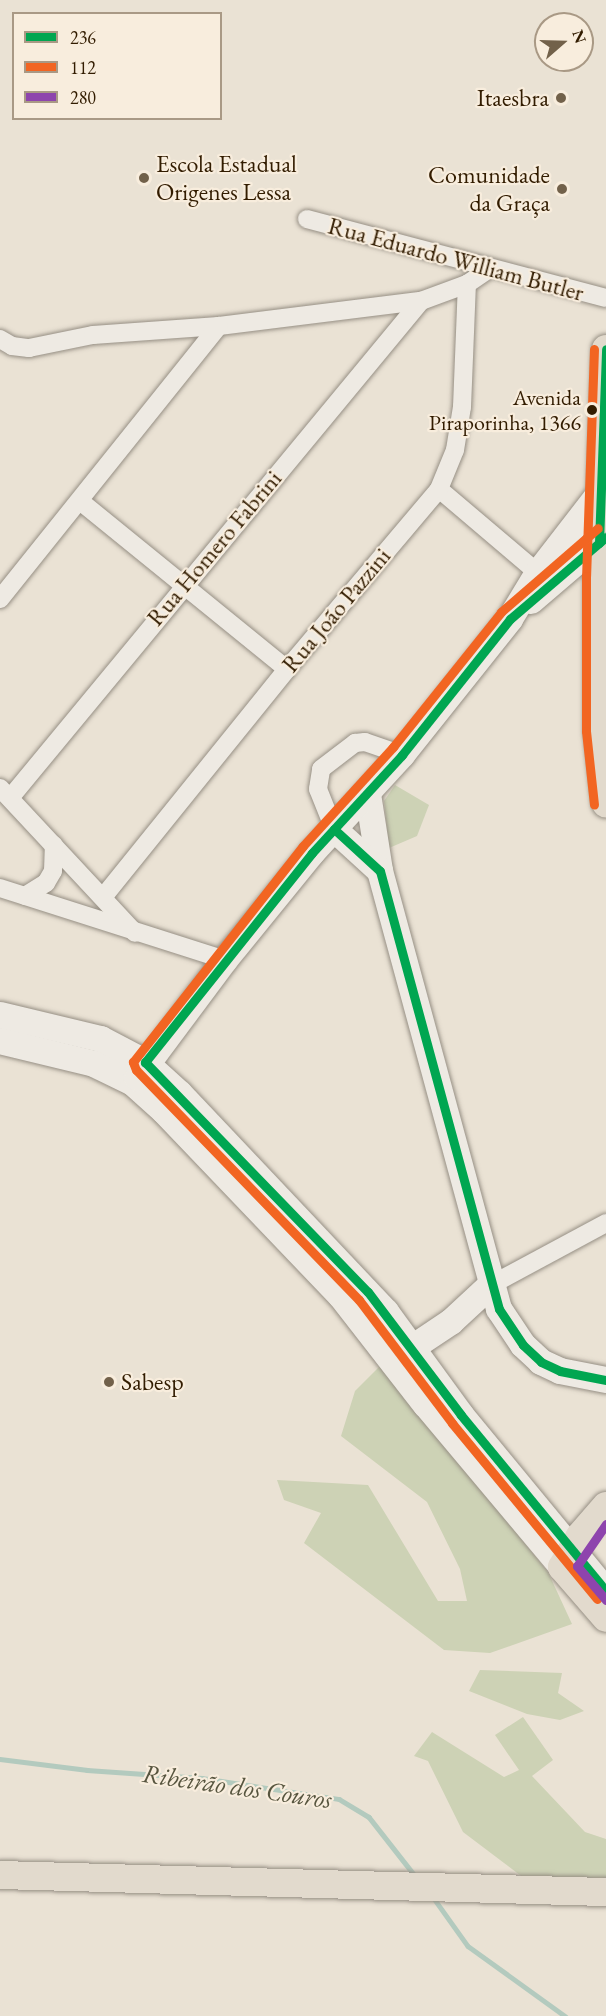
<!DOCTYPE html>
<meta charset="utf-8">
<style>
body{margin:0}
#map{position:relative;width:606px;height:2016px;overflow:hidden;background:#eae2d4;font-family:"EB Garamond",serif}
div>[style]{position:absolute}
.green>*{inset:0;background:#cdd2b5}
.stream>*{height:4.5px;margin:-2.25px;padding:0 2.25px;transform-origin:2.25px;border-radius:2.25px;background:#b3cabe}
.roads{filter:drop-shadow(0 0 2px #968f84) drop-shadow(0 0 2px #968f84)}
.street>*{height:18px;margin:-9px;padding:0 9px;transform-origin:9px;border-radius:9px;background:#eeeae3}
.secondary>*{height:26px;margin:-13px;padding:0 13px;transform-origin:13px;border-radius:13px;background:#eeeae3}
.primary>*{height:28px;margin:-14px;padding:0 14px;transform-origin:14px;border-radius:14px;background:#e2dacd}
.bus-1>*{height:9px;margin:-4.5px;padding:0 4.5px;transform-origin:4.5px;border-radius:4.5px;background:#00a651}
.bus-2>*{height:9px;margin:-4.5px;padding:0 4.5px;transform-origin:4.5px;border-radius:4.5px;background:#f26522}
.bus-3>*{height:9px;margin:-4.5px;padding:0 4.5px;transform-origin:4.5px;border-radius:4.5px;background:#8e44ad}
.dots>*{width:16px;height:16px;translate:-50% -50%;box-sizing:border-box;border:3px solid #f8eddd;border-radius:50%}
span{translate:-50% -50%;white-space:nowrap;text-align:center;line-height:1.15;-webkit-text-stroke:4.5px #f8eddd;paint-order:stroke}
.bus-label{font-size:22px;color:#321c00}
.right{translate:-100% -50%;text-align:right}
.poi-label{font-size:24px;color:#321c00}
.left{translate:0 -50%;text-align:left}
.street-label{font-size:24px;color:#321c00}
.water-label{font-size:26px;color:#57553f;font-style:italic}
.legend{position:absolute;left:12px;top:12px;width:210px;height:108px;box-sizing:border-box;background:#f8eddd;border:2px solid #a99985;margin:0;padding:8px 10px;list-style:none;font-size:18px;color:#321c00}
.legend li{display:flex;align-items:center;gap:12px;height:30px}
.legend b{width:30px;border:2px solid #a99985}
.north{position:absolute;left:534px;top:12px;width:60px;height:60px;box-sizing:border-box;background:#f8eddd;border:2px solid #a99985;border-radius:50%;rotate:70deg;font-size:16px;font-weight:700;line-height:24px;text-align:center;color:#321c00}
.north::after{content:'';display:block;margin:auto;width:21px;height:27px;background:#72614a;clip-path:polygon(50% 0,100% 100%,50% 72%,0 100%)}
</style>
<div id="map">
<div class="green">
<i style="clip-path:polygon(395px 785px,429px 805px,417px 836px,389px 848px,384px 801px)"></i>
<i style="clip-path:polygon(381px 1365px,548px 1572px,572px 1624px,490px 1653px,444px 1650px,304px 1543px,321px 1513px,284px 1500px,277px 1480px,368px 1485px,438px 1601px,467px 1601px,460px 1569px,427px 1502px,341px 1436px,355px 1391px)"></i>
<i style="clip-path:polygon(480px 1670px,562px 1673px,558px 1693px,584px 1711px,560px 1720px,527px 1714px,469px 1691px)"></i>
<i style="clip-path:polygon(523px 1717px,553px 1760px,532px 1776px,585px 1832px,606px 1839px,606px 1883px,533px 1885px,463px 1832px,428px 1761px,414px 1756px,432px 1732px,504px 1777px,519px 1770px,495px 1735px)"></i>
</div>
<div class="stream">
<i style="left:0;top:1759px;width:88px;rotate:7.2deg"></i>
<i style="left:87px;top:1770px;width:115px;rotate:4deg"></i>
<i style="left:202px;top:1778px;width:139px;rotate:8.7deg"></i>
<i style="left:339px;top:1799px;width:35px;rotate:31deg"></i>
<i style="left:369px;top:1817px;width:76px;rotate:51.9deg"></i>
<i style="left:433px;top:1897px;width:60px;rotate:54.5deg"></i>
<i style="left:468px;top:1946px;width:120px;rotate:35.8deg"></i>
</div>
<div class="roads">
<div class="street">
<i style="left:307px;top:219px;width:309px;rotate:14.8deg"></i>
<i style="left:0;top:339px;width:14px;rotate:30deg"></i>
<i style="left:12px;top:346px;width:17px;rotate:7deg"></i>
<i style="left:29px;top:348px;width:65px;rotate:-11.5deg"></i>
<i style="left:93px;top:335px;width:126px;rotate:-4.1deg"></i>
<i style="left:219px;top:326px;width:204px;rotate:-7.1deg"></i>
<i style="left:421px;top:301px;width:49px;rotate:-20.3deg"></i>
<i style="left:467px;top:284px;width:27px;rotate:-34deg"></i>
<i style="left:439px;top:489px;width:130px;rotate:40.3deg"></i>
<i style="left:80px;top:501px;width:267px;rotate:39.1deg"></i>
<i style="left:0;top:599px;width:350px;rotate:-51.3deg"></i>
<i style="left:0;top:788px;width:198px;rotate:47deg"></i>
<i style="left:10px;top:798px;width:645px;rotate:-50.41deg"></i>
<i style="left:334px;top:829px;width:43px;rotate:-111.8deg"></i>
<i style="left:318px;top:789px;width:20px;rotate:-81deg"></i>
<i style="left:321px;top:769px;width:43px;rotate:-37.4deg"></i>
<i style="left:355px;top:743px;width:10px;rotate:-6deg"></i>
<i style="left:365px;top:742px;width:39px;rotate:19deg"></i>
<i style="left:0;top:888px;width:236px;rotate:17.7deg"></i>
<i style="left:25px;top:896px;width:25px;rotate:-32deg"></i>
<i style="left:46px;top:883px;width:14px;rotate:-60deg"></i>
<i style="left:53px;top:871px;width:26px;rotate:-88deg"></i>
<i style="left:104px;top:896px;width:292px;rotate:-51.1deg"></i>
<i style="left:287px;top:669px;width:236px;rotate:-49.8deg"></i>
<i style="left:439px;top:489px;width:42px;rotate:-67.7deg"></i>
<i style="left:455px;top:450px;width:44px;rotate:-80.8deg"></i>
<i style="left:462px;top:407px;width:123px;rotate:-87.7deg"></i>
<i style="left:491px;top:1285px;width:131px;rotate:-28.3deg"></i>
</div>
<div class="secondary">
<i style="left:531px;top:601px;width:99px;rotate:-40.5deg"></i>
<i style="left:368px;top:794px;width:78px;rotate:81.1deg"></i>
<i style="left:380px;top:871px;width:454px;rotate:74.8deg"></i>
<i style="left:499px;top:1309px;width:43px;rotate:56.3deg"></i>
<i style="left:523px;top:1345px;width:25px;rotate:43deg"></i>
<i style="left:541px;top:1362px;width:21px;rotate:25deg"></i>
<i style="left:560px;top:1371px;width:47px;rotate:11.1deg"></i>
<i style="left:334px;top:829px;width:62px;rotate:42.4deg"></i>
<i style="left:0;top:1015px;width:104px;rotate:13.4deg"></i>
<i style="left:101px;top:1039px;width:50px;rotate:27.6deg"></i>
<i style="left:145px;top:1062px;width:47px;rotate:42.4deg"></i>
<i style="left:180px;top:1094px;width:300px;rotate:46.6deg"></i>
<i style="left:386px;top:1312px;width:127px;rotate:53.9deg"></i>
<i style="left:461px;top:1415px;width:228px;rotate:50.5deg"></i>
<i style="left:0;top:1041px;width:97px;rotate:13.7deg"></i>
<i style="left:94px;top:1064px;width:43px;rotate:26deg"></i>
<i style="left:133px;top:1083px;width:42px;rotate:42.1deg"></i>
<i style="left:164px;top:1111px;width:256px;rotate:46.3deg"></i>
<i style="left:341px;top:1296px;width:138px;rotate:52.1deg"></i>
<i style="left:426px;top:1405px;width:212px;rotate:50deg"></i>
<i style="left:137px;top:1078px;width:147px;rotate:-53.3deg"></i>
<i style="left:225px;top:960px;width:138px;rotate:-50.9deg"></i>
<i style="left:312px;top:853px;width:133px;rotate:-47.4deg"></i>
<i style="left:402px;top:755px;width:174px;rotate:-51.5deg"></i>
<i style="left:510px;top:619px;width:54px;rotate:-58.7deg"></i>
<i style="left:538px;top:573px;width:100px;rotate:-52.3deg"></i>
<i style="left:412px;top:1348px;width:47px;rotate:-33.7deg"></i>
<i style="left:451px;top:1322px;width:54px;rotate:-42.8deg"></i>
</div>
<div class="primary">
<i style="left:606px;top:349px;width:227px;rotate:92deg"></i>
<i style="left:598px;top:576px;width:155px;rotate:90deg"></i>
<i style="left:598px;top:731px;width:73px;rotate:83.7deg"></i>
<i style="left:606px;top:1506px;width:40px;rotate:131deg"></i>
<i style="left:580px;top:1536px;width:36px;rotate:120deg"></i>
<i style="left:562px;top:1567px;width:67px;rotate:49.2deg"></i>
<i style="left:0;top:1875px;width:606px;rotate:1.61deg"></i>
</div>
</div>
<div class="bus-1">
<i style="left:606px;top:537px;width:126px;rotate:139.5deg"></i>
<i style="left:510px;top:619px;width:174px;rotate:128.5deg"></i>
<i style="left:402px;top:755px;width:133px;rotate:132.6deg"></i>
<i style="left:312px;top:853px;width:268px;rotate:128.6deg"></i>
<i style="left:145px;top:1062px;width:320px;rotate:45.9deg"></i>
<i style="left:368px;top:1292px;width:154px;rotate:52.9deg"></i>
<i style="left:461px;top:1415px;width:228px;rotate:50.5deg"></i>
<i style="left:599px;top:543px;width:194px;rotate:-87.9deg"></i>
<i style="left:334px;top:829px;width:62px;rotate:42.4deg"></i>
<i style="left:380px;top:871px;width:454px;rotate:74.8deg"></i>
<i style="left:499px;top:1309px;width:43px;rotate:56.3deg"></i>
<i style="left:523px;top:1345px;width:25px;rotate:43deg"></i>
<i style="left:541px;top:1362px;width:21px;rotate:25deg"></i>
<i style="left:560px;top:1371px;width:47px;rotate:11.1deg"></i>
</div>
<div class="bus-2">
<i style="left:594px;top:349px;width:227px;rotate:92deg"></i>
<i style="left:586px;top:576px;width:155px;rotate:90deg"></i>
<i style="left:586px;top:731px;width:74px;rotate:83.8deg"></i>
<i style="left:597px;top:1599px;width:228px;rotate:-129.5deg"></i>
<i style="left:452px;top:1423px;width:154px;rotate:-127.1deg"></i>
<i style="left:359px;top:1300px;width:320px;rotate:-134.1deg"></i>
<i style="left:136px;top:1070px;width:9px;rotate:-111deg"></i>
<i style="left:133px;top:1062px;width:275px;rotate:-51.8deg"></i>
<i style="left:303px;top:846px;width:134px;rotate:-47.7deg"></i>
<i style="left:393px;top:747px;width:173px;rotate:-51.3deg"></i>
<i style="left:501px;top:612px;width:128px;rotate:-40.9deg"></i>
</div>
<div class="bus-3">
<i style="left:606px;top:1524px;width:51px;rotate:124.6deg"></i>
<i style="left:577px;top:1566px;width:45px;rotate:49.5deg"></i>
</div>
<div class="dots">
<i style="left:561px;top:98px;background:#72614a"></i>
<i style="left:144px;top:178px;background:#72614a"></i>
<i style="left:562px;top:189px;background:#72614a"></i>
<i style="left:592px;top:410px;background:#321c00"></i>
<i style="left:109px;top:1382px;background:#72614a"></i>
</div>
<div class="bus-label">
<span class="right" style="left:581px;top:410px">Avenida<br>Piraporinha, 1366</span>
</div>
<div class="poi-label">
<span class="right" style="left:549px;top:98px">Itaesbra</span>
<span class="left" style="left:156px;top:178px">Escola Estadual<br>Origenes Lessa</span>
<span class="right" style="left:550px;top:189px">Comunidade<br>da Graça</span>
<span class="left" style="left:121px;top:1382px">Sabesp</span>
</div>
<div class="street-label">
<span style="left:456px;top:259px;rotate:15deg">Rua Eduardo William Butler</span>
<span style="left:214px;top:548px;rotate:-50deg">Rua Homero Fabrini</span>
<span style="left:336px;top:610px;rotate:-50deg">Rua João Pazzini</span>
</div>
<div class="water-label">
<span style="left:237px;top:1787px;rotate:8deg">Ribeirão dos Couros</span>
</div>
<ul class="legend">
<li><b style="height:8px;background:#00a651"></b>236</li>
<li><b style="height:8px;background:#f26522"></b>112</li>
<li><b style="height:8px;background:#8e44ad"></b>280</li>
</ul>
<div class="north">N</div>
</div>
